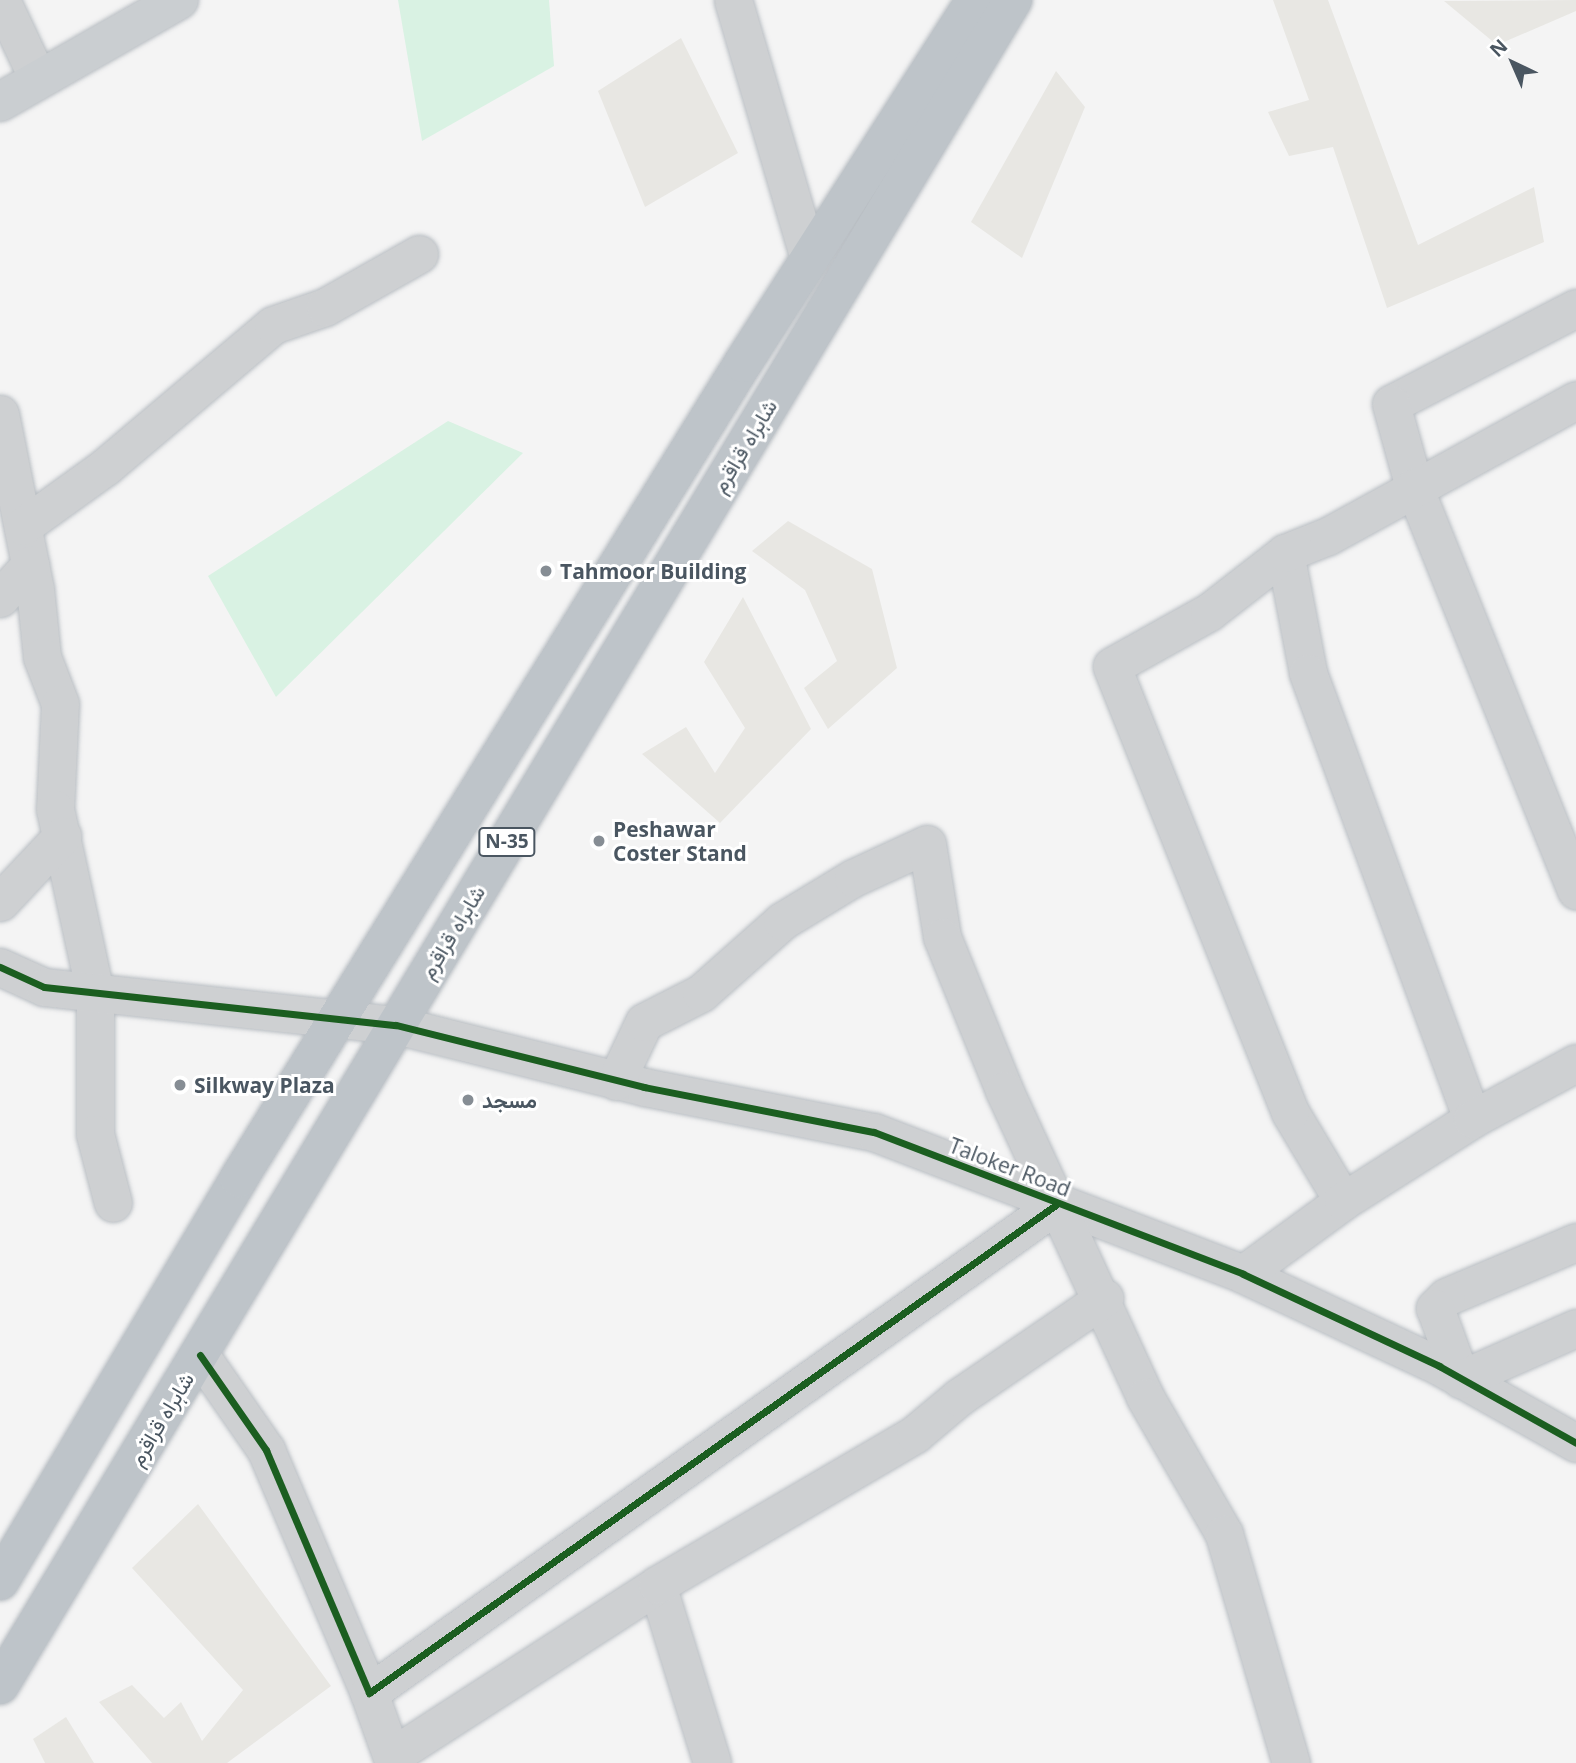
<!DOCTYPE html>
<meta charset="utf-8">
<style>
body{margin:0}
#map{position:relative;width:1576px;height:1763px;overflow:hidden;background:#f4f4f4;font-family:"Open Sans",Vazirmatn,sans-serif}
div>[style]{position:absolute}
.commercial>*{inset:0;background:#e8e7e3}
.green>*{inset:0;background:#d9f2e3}
.roads{filter:drop-shadow(0 0 2px #b9bec3) drop-shadow(0 0 2px #b9bec3)}
.minor>*{height:37px;margin:-18.5px;padding:0 18.5px;transform-origin:18.5px;border-radius:18.5px;background:#ced0d2}
.major>*{height:38px;margin:-19px;padding:0 19px;transform-origin:19px;border-radius:19px;background:#caced1}
.highway>*{height:38px;margin:-19px;padding:0 19px;transform-origin:19px;border-radius:19px;background:#bec4c9}
.cycleway>*{height:7px;margin:-3.5px;padding:0 3.5px;transform-origin:3.5px;border-radius:3.5px;background:#1b5e20}
.dots>*{width:19px;height:19px;translate:-50% -50%;box-sizing:border-box;border:4px solid #fff;border-radius:50%}
span{translate:-50% -50%;white-space:nowrap;text-align:center;line-height:1.15;-webkit-text-stroke:6px #fff;paint-order:stroke}
.shield-label span{padding:2px 5px;background:#fff;border:2px solid;border-radius:5px;-webkit-text-stroke-width:0}
.shield-label{font-size:19px;color:#4a5661;font-weight:700}
.street-label{font-size:21px;color:#4a5661}
.poi-label{font-size:21px;color:#4a5661;font-weight:700}
.left{translate:0 -50%;text-align:left}
.north{position:absolute;left:1478px;top:28px;width:70px;height:70px;-webkit-text-stroke:5px #fff;paint-order:stroke;rotate:316deg;font-size:19px;font-weight:700;line-height:28px;text-align:center;color:#4a5661}
.north::after{content:'';display:block;margin:auto;width:24px;height:32px;background:#4a5661;clip-path:polygon(50% 0,100% 100%,50% 72%,0 100%)}
</style>
<div id="map">
<div class="commercial">
<i style="clip-path:polygon(1273px 0,1328px 0,1418px 245px,1534px 187px,1544px 242px,1387px 308px,1333px 147px,1289px 156px,1268px 112px,1309px 100px)"></i>
<i style="clip-path:polygon(1576px 0,1576px 11px,1497px 45px,1444px 1px)"></i>
<i style="clip-path:polygon(681px 38px,738px 153px,645px 207px,598px 91px)"></i>
<i style="clip-path:polygon(1056px 71px,1085px 107px,1022px 258px,971px 222px)"></i>
<i style="clip-path:polygon(788px 521px,872px 569px,897px 668px,828px 729px,804px 688px,837px 661px,805px 590px,752px 551px)"></i>
<i style="clip-path:polygon(743px 597px,811px 729px,720px 823px,642px 754px,686px 727px,715px 773px,745px 728px,704px 662px)"></i>
<i style="clip-path:polygon(198px 1504px,331px 1686px,227px 1763px,152px 1763px,99px 1702px,132px 1685px,164px 1718px,181px 1702px,202px 1741px,243px 1690px,132px 1568px)"></i>
<i style="clip-path:polygon(66px 1717px,94px 1763px,45px 1763px,33px 1739px)"></i>
</div>
<div class="green">
<i style="clip-path:polygon(398px 0,549px 0,554px 66px,422px 141px)"></i>
<i style="clip-path:polygon(448px 421px,523px 453px,276px 697px,208px 576px)"></i>
</div>
<div class="roads">
<div class="minor">
<i style="left:1px;top:0;width:85px;rotate:64.9deg"></i>
<i style="left:733px;top:0;width:269px;rotate:73.6deg"></i>
<i style="left:1576px;top:308px;width:208px;rotate:152.6deg"></i>
<i style="left:1391px;top:404px;width:86px;rotate:74.5deg"></i>
<i style="left:1414px;top:487px;width:435px;rotate:68.1deg"></i>
<i style="left:0;top:414px;width:178px;rotate:78.7deg"></i>
<i style="left:35px;top:589px;width:68px;rotate:84.1deg"></i>
<i style="left:42px;top:657px;width:50px;rotate:69deg"></i>
<i style="left:60px;top:704px;width:105px;rotate:92.7deg"></i>
<i style="left:55px;top:809px;width:187px;rotate:77.7deg"></i>
<i style="left:95px;top:992px;width:142px;rotate:90deg"></i>
<i style="left:95px;top:1134px;width:71px;rotate:75.4deg"></i>
<i style="left:23px;top:526px;width:101px;rotate:-35.7deg"></i>
<i style="left:105px;top:467px;width:220px;rotate:-40.2deg"></i>
<i style="left:273px;top:325px;width:55px;rotate:-19.1deg"></i>
<i style="left:325px;top:307px;width:108px;rotate:-29.4deg"></i>
<i style="left:1285px;top:553px;width:122px;rotate:79.1deg"></i>
<i style="left:1308px;top:673px;width:475px;rotate:69.8deg"></i>
<i style="left:0;top:598px;width:45px;rotate:-47.7deg"></i>
<i style="left:0;top:902px;width:91px;rotate:-46.8deg"></i>
<i style="left:0;top:967px;width:48px;rotate:24.4deg"></i>
<i style="left:44px;top:987px;width:354px;rotate:6.2deg"></i>
<i style="left:396px;top:1025px;width:256px;rotate:14deg"></i>
<i style="left:644px;top:1087px;width:234px;rotate:11.1deg"></i>
<i style="left:874px;top:1132px;width:395px;rotate:21deg"></i>
<i style="left:1243px;top:1274px;width:217px;rotate:25.1deg"></i>
<i style="left:1439px;top:1366px;width:157px;rotate:29.3deg"></i>
<i style="left:616px;top:1081px;width:65px;rotate:-64.6deg"></i>
<i style="left:644px;top:1022px;width:64px;rotate:-27deg"></i>
<i style="left:701px;top:993px;width:108px;rotate:-41.6deg"></i>
<i style="left:782px;top:921px;width:83px;rotate:-31.2deg"></i>
<i style="left:853px;top:878px;width:81px;rotate:-24.7deg"></i>
<i style="left:927px;top:844px;width:94px;rotate:80.8deg"></i>
<i style="left:942px;top:937px;width:165px;rotate:67.9deg"></i>
<i style="left:1004px;top:1090px;width:338px;rotate:65.3deg"></i>
<i style="left:1145px;top:1397px;width:158px;rotate:60deg"></i>
<i style="left:1224px;top:1534px;width:239px;rotate:73.7deg"></i>
<i style="left:1343px;top:1201px;width:104px;rotate:-120.8deg"></i>
<i style="left:1290px;top:1112px;width:480px;rotate:-111.8deg"></i>
<i style="left:1112px;top:666px;width:111px;rotate:-29.1deg"></i>
<i style="left:1209px;top:612px;width:96px;rotate:-37.8deg"></i>
<i style="left:1285px;top:553px;width:46px;rotate:-21.6deg"></i>
<i style="left:1328px;top:536px;width:283px;rotate:-28.7deg"></i>
<i style="left:1576px;top:1242px;width:141px;rotate:157.1deg"></i>
<i style="left:1446px;top:1297px;width:16px;rotate:135deg"></i>
<i style="left:1435px;top:1308px;width:76px;rotate:69.9deg"></i>
<i style="left:1461px;top:1379px;width:126px;rotate:-23.9deg"></i>
<i style="left:1243px;top:1274px;width:124px;rotate:-36.1deg"></i>
<i style="left:1343px;top:1201px;width:153px;rotate:-32.4deg"></i>
<i style="left:1472px;top:1119px;width:118px;rotate:-28.3deg"></i>
<i style="left:200px;top:1355px;width:116px;rotate:55.2deg"></i>
<i style="left:266px;top:1450px;width:264px;rotate:67deg"></i>
<i style="left:369px;top:1693px;width:844px;rotate:-35.4deg"></i>
<i style="left:657px;top:1585px;width:186px;rotate:72.8deg"></i>
<i style="left:369px;top:1693px;width:74px;rotate:70.3deg"></i>
<i style="left:392px;top:1756px;width:315px;rotate:-32.8deg"></i>
<i style="left:657px;top:1585px;width:299px;rotate:-30.3deg"></i>
<i style="left:915px;top:1434px;width:57px;rotate:-40.1deg"></i>
<i style="left:959px;top:1397px;width:176px;rotate:-34.3deg"></i>
</div>
<div class="major">
<i style="left:0;top:102px;width:206px;rotate:-29.7deg"></i>
</div>
<div class="highway">
<i style="left:0;top:1581px;width:469px;rotate:-59.3deg"></i>
<i style="left:239px;top:1178px;width:958px;rotate:-58.27deg"></i>
<i style="left:743px;top:363px;width:431px;rotate:-57.4deg"></i>
<i style="left:0;top:1685px;width:1966px;rotate:-58.99deg"></i>
</div>
</div>
<div class="cycleway">
<i style="left:0;top:967px;width:48px;rotate:24.4deg"></i>
<i style="left:44px;top:987px;width:354px;rotate:6.2deg"></i>
<i style="left:396px;top:1025px;width:256px;rotate:14deg"></i>
<i style="left:644px;top:1087px;width:234px;rotate:11.1deg"></i>
<i style="left:874px;top:1132px;width:395px;rotate:21deg"></i>
<i style="left:1243px;top:1274px;width:217px;rotate:25.1deg"></i>
<i style="left:1439px;top:1366px;width:157px;rotate:29.3deg"></i>
<i style="left:200px;top:1355px;width:116px;rotate:55.2deg"></i>
<i style="left:266px;top:1450px;width:264px;rotate:67deg"></i>
<i style="left:369px;top:1693px;width:844px;rotate:-35.4deg"></i>
</div>
<div class="dots">
<i style="left:546px;top:571px;background:#868d94"></i>
<i style="left:599px;top:841px;background:#868d94"></i>
<i style="left:180px;top:1085px;background:#868d94"></i>
<i style="left:468px;top:1100px;background:#868d94"></i>
</div>
<div class="shield-label">
<span style="left:507px;top:842px">N-35</span>
</div>
<div class="street-label">
<span style="left:744px;top:446px;rotate:-59deg">شاہراہ قراقرم</span>
<span style="left:452px;top:932px;rotate:-59deg">شاہراہ قراقرم</span>
<span style="left:1010px;top:1167px;rotate:21deg">Taloker Road</span>
<span style="left:161px;top:1419px;rotate:-59deg">شاہراہ قراقرم</span>
</div>
<div class="poi-label">
<span class="left" style="left:560px;top:571px">Tahmoor Building</span>
<span class="left" style="left:613px;top:841px">Peshawar<br>Coster Stand</span>
<span class="left" style="left:194px;top:1085px">Silkway Plaza</span>
<span class="left" style="left:482px;top:1100px">مسجد</span>
</div>
<div class="north">N</div>
</div>
